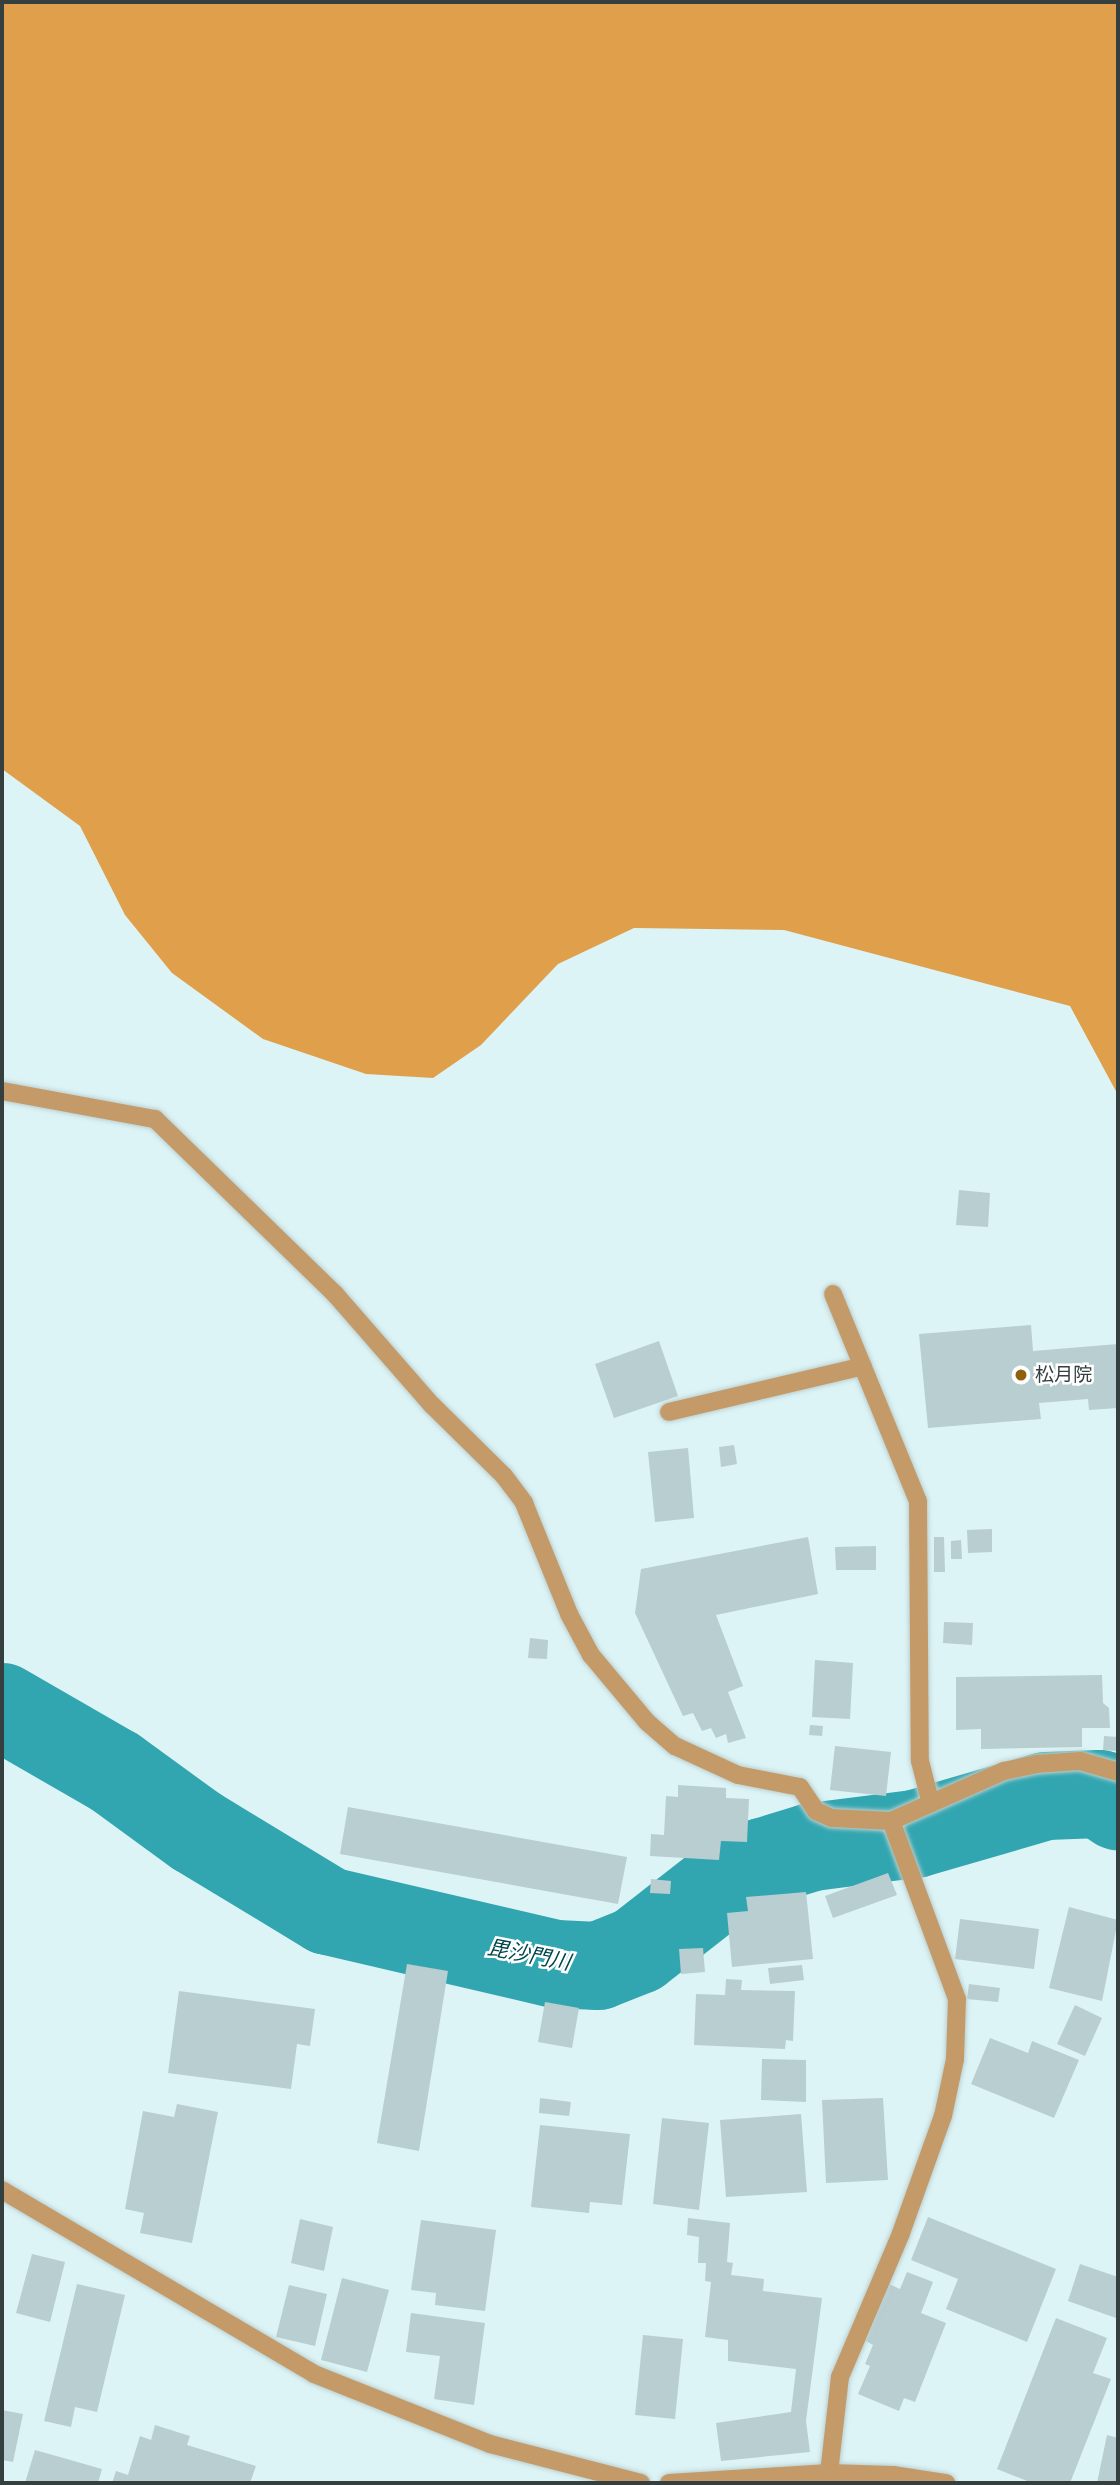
<!DOCTYPE html>
<meta charset="utf-8">
<style>
body{margin:0}
#map{position:relative;width:1120px;height:2485px;overflow:hidden;background:#ddf4f6;font-family:Jost,"Noto Sans JP",sans-serif}
div>[style]{position:absolute}
.forest>*{inset:0;background:#e0a04b}
.river>*{height:88px;margin:-44px;padding:0 44px;transform-origin:44px;border-radius:44px;background:#32a6b0}
.building>*{inset:0;background:#b8ced0}
.roads{filter:drop-shadow(0 0 2px #bcd0d1) drop-shadow(0 0 2px #bcd0d1)}
.minor>*{height:18px;margin:-9px;padding:0 9px;transform-origin:9px;border-radius:9px;background:#c49b68}
.dots>*{width:19px;height:19px;translate:-50% -50%;box-sizing:border-box;border:4px solid #fff;border-radius:50%}
span{translate:-50% -50%;white-space:nowrap;text-align:center;line-height:1.15;-webkit-text-stroke:5px #fff;paint-order:stroke}
.poi-label{font-size:19px;color:#363f3f}
.left{translate:0 -50%;text-align:left}
.water-label{font-size:21px;color:#00474d;font-style:italic}
.frame{position:absolute;inset:0;border:4px solid #363f3f;pointer-events:none}
</style>
<div id="map">
<div class="forest">
<i style="clip-path:polygon(2px 2px,1118px 2px,1118px 1095px,1070px 1006px,784px 930px,634px 928px,558px 964px,481px 1045px,433px 1078px,366px 1074px,263px 1039px,172px 973px,125px 915px,80px 826px,2px 769px)"></i>
</div>
<div class="river">
<i style="left:2px;top:1707px;width:130px;rotate:29.9deg"></i>
<i style="left:115px;top:1772px;width:100px;rotate:36.1deg"></i>
<i style="left:196px;top:1831px;width:154px;rotate:31.2deg"></i>
<i style="left:328px;top:1911px;width:234px;rotate:13.1deg"></i>
<i style="left:556px;top:1964px;width:42px;rotate:2.7deg"></i>
<i style="left:598px;top:1966px;width:43px;rotate:-21.8deg"></i>
<i style="left:638px;top:1950px;width:115px;rotate:-38deg"></i>
<i style="left:729px;top:1879px;width:38px;rotate:-27deg"></i>
<i style="left:763px;top:1862px;width:51px;rotate:-17deg"></i>
<i style="left:812px;top:1847px;width:104px;rotate:-7.2deg"></i>
<i style="left:915px;top:1834px;width:136px;rotate:-16.2deg"></i>
<i style="left:1046px;top:1796px;width:54px;rotate:-2.1deg"></i>
<i style="left:1100px;top:1794px;width:22px;rotate:34deg"></i>
</div>
<div class="building">
<i style="clip-path:polygon(959px 1190px,990px 1193px,988px 1227px,956px 1225px)"></i>
<i style="clip-path:polygon(1031px 1325px,1033px 1351px,1118px 1344px,1118px 1408px,1089px 1410px,1088px 1399px,1039px 1403px,1041px 1419px,928px 1428px,919px 1334px)"></i>
<i style="clip-path:polygon(659px 1341px,678px 1396px,614px 1418px,595px 1364px)"></i>
<i style="clip-path:polygon(734px 1445px,737px 1464px,721px 1467px,719px 1447px)"></i>
<i style="clip-path:polygon(688px 1448px,694px 1518px,655px 1522px,648px 1452px)"></i>
<i style="clip-path:polygon(992px 1529px,992px 1552px,968px 1553px,967px 1530px)"></i>
<i style="clip-path:polygon(808px 1537px,818px 1594px,716px 1615px,743px 1686px,728px 1692px,746px 1738px,728px 1743px,726px 1734px,716px 1738px,711px 1728px,702px 1731px,693px 1713px,683px 1716px,635px 1613px,641px 1569px)"></i>
<i style="clip-path:polygon(934px 1537px,944px 1537px,945px 1572px,934px 1572px)"></i>
<i style="clip-path:polygon(961px 1540px,962px 1559px,951px 1559px,951px 1541px)"></i>
<i style="clip-path:polygon(876px 1546px,876px 1570px,836px 1570px,835px 1547px)"></i>
<i style="clip-path:polygon(944px 1622px,973px 1623px,972px 1645px,943px 1643px)"></i>
<i style="clip-path:polygon(530px 1638px,548px 1640px,547px 1659px,528px 1658px)"></i>
<i style="clip-path:polygon(815px 1660px,853px 1663px,850px 1719px,812px 1717px)"></i>
<i style="clip-path:polygon(1102px 1675px,1103px 1703px,1109px 1708px,1110px 1728px,1082px 1728px,1082px 1747px,981px 1749px,981px 1729px,956px 1730px,956px 1677px)"></i>
<i style="clip-path:polygon(810px 1725px,823px 1726px,822px 1736px,809px 1735px)"></i>
<i style="clip-path:polygon(1104px 1736px,1118px 1737px,1118px 1751px,1103px 1750px)"></i>
<i style="clip-path:polygon(835px 1746px,891px 1752px,886px 1796px,830px 1790px)"></i>
<i style="clip-path:polygon(678px 1785px,726px 1788px,726px 1798px,749px 1799px,747px 1842px,721px 1841px,719px 1860px,650px 1856px,651px 1834px,664px 1835px,666px 1796px,678px 1797px)"></i>
<i style="clip-path:polygon(348px 1807px,627px 1857px,618px 1904px,340px 1854px)"></i>
<i style="clip-path:polygon(888px 1873px,897px 1895px,833px 1918px,825px 1896px)"></i>
<i style="clip-path:polygon(651px 1879px,671px 1881px,670px 1894px,650px 1893px)"></i>
<i style="clip-path:polygon(806px 1892px,813px 1959px,732px 1967px,727px 1913px,748px 1911px,746px 1897px)"></i>
<i style="clip-path:polygon(1069px 1907px,1118px 1920px,1102px 2001px,1049px 1988px)"></i>
<i style="clip-path:polygon(960px 1919px,1039px 1929px,1034px 1969px,955px 1959px)"></i>
<i style="clip-path:polygon(703px 1948px,705px 1972px,681px 1974px,679px 1949px)"></i>
<i style="clip-path:polygon(407px 1964px,448px 1971px,419px 2151px,377px 2143px)"></i>
<i style="clip-path:polygon(802px 1965px,804px 1980px,770px 1984px,768px 1968px)"></i>
<i style="clip-path:polygon(726px 1979px,742px 1980px,741px 1990px,795px 1991px,793px 2041px,786px 2040px,785px 2049px,694px 2045px,696px 1994px,725px 1995px)"></i>
<i style="clip-path:polygon(969px 1984px,1000px 1988px,998px 2002px,967px 1999px)"></i>
<i style="clip-path:polygon(179px 1991px,315px 2009px,310px 2046px,297px 2044px,291px 2089px,168px 2073px)"></i>
<i style="clip-path:polygon(545px 2002px,579px 2008px,572px 2048px,538px 2042px)"></i>
<i style="clip-path:polygon(1075px 2005px,1102px 2018px,1085px 2056px,1057px 2044px)"></i>
<i style="clip-path:polygon(990px 2038px,1028px 2053px,1032px 2041px,1079px 2060px,1054px 2118px,971px 2084px)"></i>
<i style="clip-path:polygon(762px 2059px,806px 2060px,806px 2102px,761px 2100px)"></i>
<i style="clip-path:polygon(540px 2098px,571px 2102px,569px 2116px,539px 2113px)"></i>
<i style="clip-path:polygon(883px 2098px,888px 2180px,826px 2183px,822px 2100px)"></i>
<i style="clip-path:polygon(177px 2104px,218px 2112px,192px 2243px,140px 2233px,144px 2213px,125px 2209px,143px 2111px,174px 2117px)"></i>
<i style="clip-path:polygon(801px 2114px,807px 2192px,726px 2197px,720px 2120px)"></i>
<i style="clip-path:polygon(662px 2118px,709px 2123px,699px 2210px,653px 2204px)"></i>
<i style="clip-path:polygon(540px 2125px,630px 2134px,622px 2205px,590px 2202px,589px 2213px,531px 2207px)"></i>
<i style="clip-path:polygon(928px 2217px,1056px 2269px,1027px 2342px,946px 2309px,958px 2279px,911px 2260px)"></i>
<i style="clip-path:polygon(688px 2218px,730px 2223px,727px 2262px,733px 2263px,731px 2275px,764px 2279px,763px 2291px,822px 2298px,806px 2421px,810px 2452px,721px 2461px,716px 2423px,791px 2412px,796px 2369px,728px 2361px,728px 2340px,705px 2337px,711px 2282px,705px 2281px,706px 2263px,698px 2263px,699px 2237px,687px 2235px)"></i>
<i style="clip-path:polygon(300px 2219px,333px 2227px,324px 2271px,291px 2263px)"></i>
<i style="clip-path:polygon(421px 2220px,496px 2230px,485px 2311px,435px 2305px,436px 2293px,411px 2290px)"></i>
<i style="clip-path:polygon(32px 2254px,65px 2262px,50px 2322px,16px 2313px)"></i>
<i style="clip-path:polygon(1080px 2264px,1118px 2277px,1116px 2318px,1068px 2301px)"></i>
<i style="clip-path:polygon(907px 2272px,933px 2282px,921px 2313px,946px 2323px,915px 2402px,904px 2398px,899px 2411px,858px 2394px,870px 2366px,865px 2364px,873px 2345px,866px 2341px,889px 2284px,900px 2289px)"></i>
<i style="clip-path:polygon(342px 2278px,389px 2290px,367px 2372px,321px 2360px)"></i>
<i style="clip-path:polygon(77px 2284px,125px 2295px,97px 2412px,75px 2407px,71px 2427px,44px 2421px)"></i>
<i style="clip-path:polygon(289px 2285px,327px 2294px,315px 2346px,276px 2337px)"></i>
<i style="clip-path:polygon(411px 2313px,485px 2323px,474px 2405px,434px 2399px,440px 2356px,406px 2352px)"></i>
<i style="clip-path:polygon(1056px 2318px,1107px 2338px,1093px 2373px,1111px 2379px,1070px 2483px,1032px 2483px,997px 2469px)"></i>
<i style="clip-path:polygon(643px 2335px,683px 2339px,675px 2419px,635px 2415px)"></i>
<i style="clip-path:polygon(2px 2410px,23px 2414px,13px 2462px,2px 2460px)"></i>
<i style="clip-path:polygon(155px 2425px,190px 2436px,187px 2445px,256px 2466px,250px 2483px,112px 2483px,116px 2471px,128px 2475px,140px 2436px,151px 2440px)"></i>
<i style="clip-path:polygon(1107px 2435px,1118px 2438px,1118px 2483px,1097px 2483px)"></i>
<i style="clip-path:polygon(35px 2450px,102px 2469px,98px 2483px,25px 2483px)"></i>
</div>
<div class="roads">
<div class="minor">
<i style="left:2px;top:1091px;width:156px;rotate:10.4deg"></i>
<i style="left:155px;top:1119px;width:251px;rotate:44.2deg"></i>
<i style="left:335px;top:1294px;width:147px;rotate:48.9deg"></i>
<i style="left:432px;top:1405px;width:101px;rotate:44.6deg"></i>
<i style="left:504px;top:1476px;width:34px;rotate:53deg"></i>
<i style="left:524px;top:1503px;width:120px;rotate:67.9deg"></i>
<i style="left:569px;top:1614px;width:47px;rotate:61.8deg"></i>
<i style="left:591px;top:1655px;width:87px;rotate:50.1deg"></i>
<i style="left:647px;top:1722px;width:37px;rotate:41deg"></i>
<i style="left:675px;top:1746px;width:69px;rotate:24.7deg"></i>
<i style="left:738px;top:1775px;width:63px;rotate:11deg"></i>
<i style="left:800px;top:1787px;width:29px;rotate:56deg"></i>
<i style="left:816px;top:1811px;width:17px;rotate:24deg"></i>
<i style="left:832px;top:1818px;width:59px;rotate:2.9deg"></i>
<i style="left:891px;top:1821px;width:124px;rotate:-23.9deg"></i>
<i style="left:1004px;top:1771px;width:33px;rotate:-12deg"></i>
<i style="left:1036px;top:1764px;width:44px;rotate:-3.9deg"></i>
<i style="left:1080px;top:1761px;width:40px;rotate:16deg"></i>
<i style="left:833px;top:1294px;width:224px;rotate:67.7deg"></i>
<i style="left:918px;top:1501px;width:260px;rotate:89.6deg"></i>
<i style="left:920px;top:1761px;width:44px;rotate:75.7deg"></i>
<i style="left:669px;top:1412px;width:199px;rotate:-13.3deg"></i>
<i style="left:2px;top:2190px;width:362px;rotate:30.5deg"></i>
<i style="left:314px;top:2374px;width:189px;rotate:21.7deg"></i>
<i style="left:490px;top:2444px;width:156px;rotate:14.5deg"></i>
<i style="left:829px;top:2473px;width:97px;rotate:-83.5deg"></i>
<i style="left:840px;top:2377px;width:156px;rotate:-67deg"></i>
<i style="left:901px;top:2233px;width:124px;rotate:-70.3deg"></i>
<i style="left:943px;top:2116px;width:58px;rotate:-78.1deg"></i>
<i style="left:955px;top:2059px;width:60px;rotate:-88.1deg"></i>
<i style="left:957px;top:1999px;width:190px;rotate:-110.3deg"></i>
<i style="left:669px;top:2483px;width:160px;rotate:-3.6deg"></i>
<i style="left:829px;top:2473px;width:64px;rotate:1.8deg"></i>
<i style="left:893px;top:2475px;width:54px;rotate:8.6deg"></i>
</div>
</div>
<div class="dots">
<i style="left:1021px;top:1375px;background:#905e0c"></i>
</div>
<div class="poi-label">
<span class="left" style="left:1035px;top:1375px">松月院</span>
</div>
<div class="water-label">
<span style="left:529px;top:1955px;rotate:11deg">毘沙門川</span>
</div>
<div class="frame"></div>
</div>
